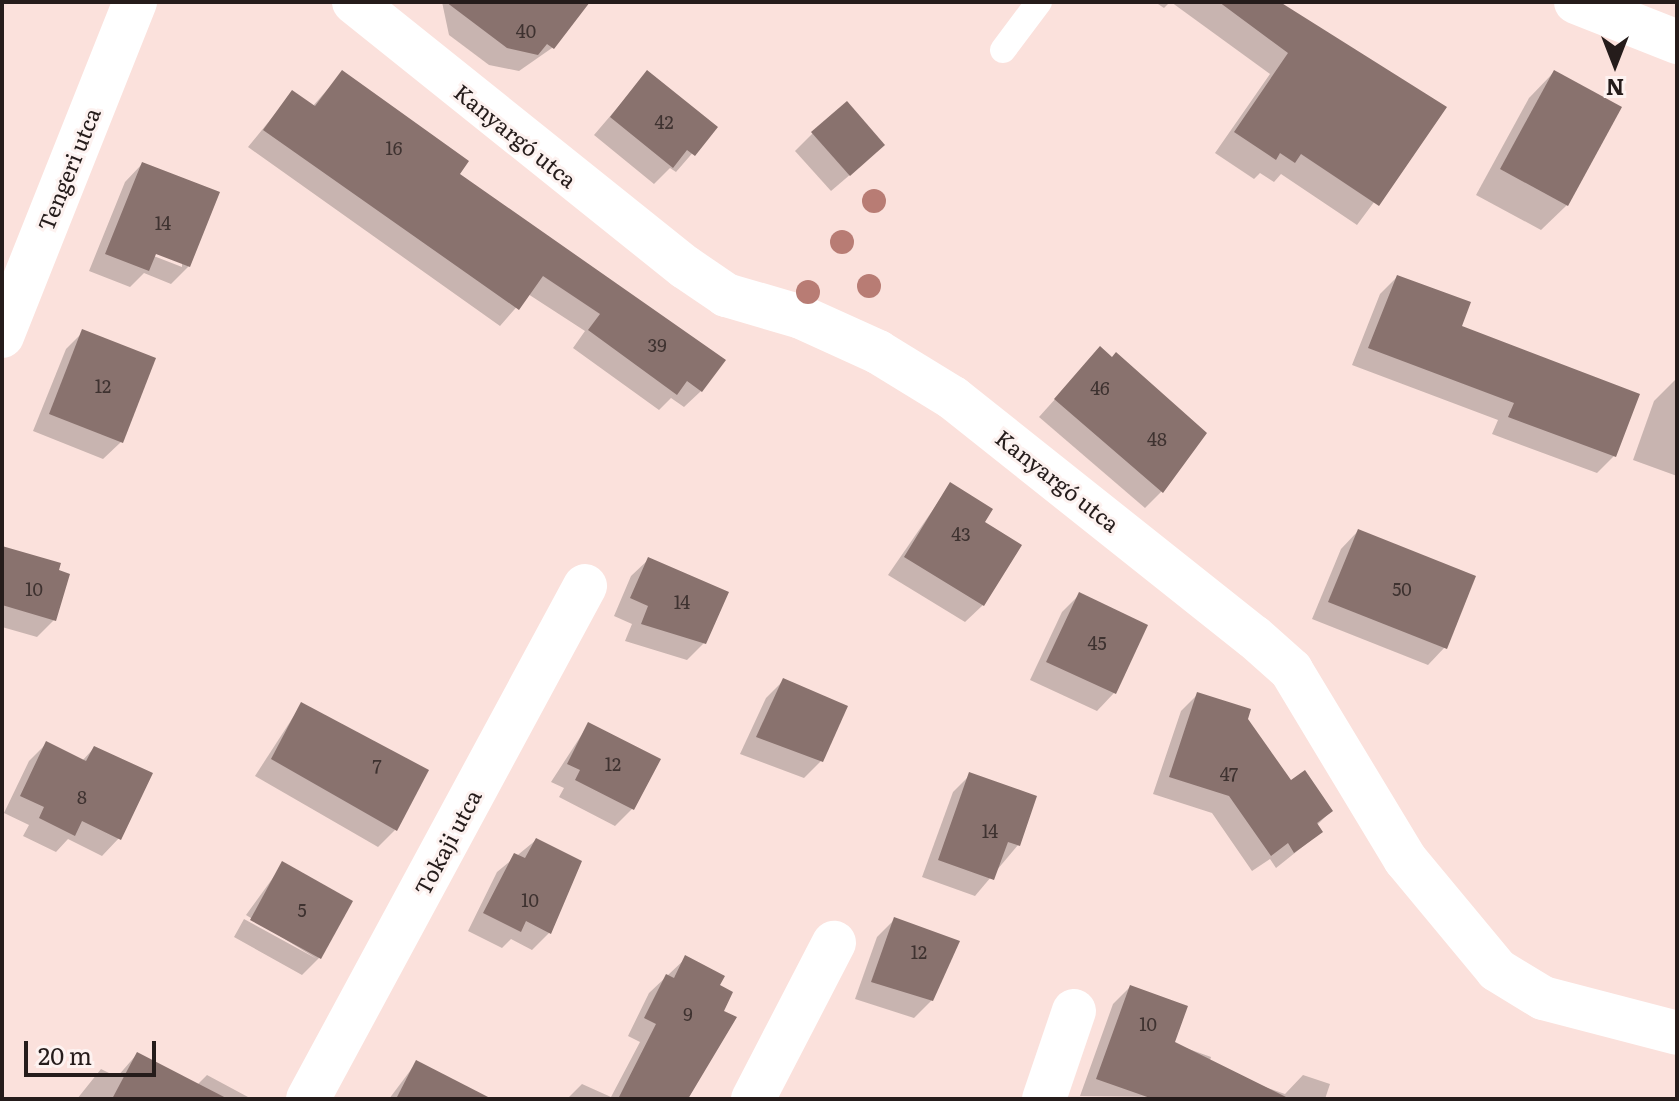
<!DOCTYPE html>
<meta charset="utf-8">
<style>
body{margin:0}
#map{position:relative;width:1679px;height:1101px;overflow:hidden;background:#fbe1dc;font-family:Literata,serif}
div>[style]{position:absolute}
.shadow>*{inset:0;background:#0003}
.building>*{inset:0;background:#89726e}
.lane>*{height:26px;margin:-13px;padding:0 13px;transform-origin:13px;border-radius:13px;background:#fff}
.street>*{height:44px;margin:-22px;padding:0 22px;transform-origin:22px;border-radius:22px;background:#fff}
.trees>*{width:24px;height:24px;margin:-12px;border-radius:50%;background:#b87c74}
span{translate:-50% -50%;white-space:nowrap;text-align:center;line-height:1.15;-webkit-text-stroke:6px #fdf2f0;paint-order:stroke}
.number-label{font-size:18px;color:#3e3230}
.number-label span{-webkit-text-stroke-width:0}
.street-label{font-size:22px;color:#251c1b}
.frame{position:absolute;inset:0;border:4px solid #251c1b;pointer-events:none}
.north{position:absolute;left:1575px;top:24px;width:80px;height:80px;-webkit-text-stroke:6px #fdf2f0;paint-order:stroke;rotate:180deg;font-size:22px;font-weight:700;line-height:32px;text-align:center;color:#251c1b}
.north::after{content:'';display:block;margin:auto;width:28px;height:36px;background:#251c1b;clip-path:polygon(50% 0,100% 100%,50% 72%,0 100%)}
.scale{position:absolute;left:24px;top:1041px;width:132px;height:36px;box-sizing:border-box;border:4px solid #251c1b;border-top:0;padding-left:10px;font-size:24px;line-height:28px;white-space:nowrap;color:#251c1b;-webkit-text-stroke:6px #fdf2f0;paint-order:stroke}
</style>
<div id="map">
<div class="shadow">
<i style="clip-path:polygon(442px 2px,579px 2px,552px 48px,519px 71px,489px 65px,449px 35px)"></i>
<i style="clip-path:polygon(1155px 2px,1170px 2px,1164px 8px)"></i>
<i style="clip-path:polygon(1171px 2px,1277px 2px,1444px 108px,1357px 225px,1281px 174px,1274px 182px,1260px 173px,1254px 179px,1215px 153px,1270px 74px)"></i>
<i style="clip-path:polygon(1554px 72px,1567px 205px,1541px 230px,1476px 195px,1529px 98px)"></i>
<i style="clip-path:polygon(342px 73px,457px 174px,701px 391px,684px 407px,671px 398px,659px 410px,573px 348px,585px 331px,528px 294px,500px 326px,248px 147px,292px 93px,312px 107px)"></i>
<i style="clip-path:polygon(647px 73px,715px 127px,676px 172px,670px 168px,654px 184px,594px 135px)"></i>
<i style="clip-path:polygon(813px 133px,865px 162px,831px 191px,795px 151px)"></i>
<i style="clip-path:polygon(evenodd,142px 164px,189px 266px,171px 284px,144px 273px,130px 287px,89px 271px,125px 182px,142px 164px,148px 249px,182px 262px,182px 267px,146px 253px,148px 249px)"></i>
<i style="clip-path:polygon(1397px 277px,1459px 328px,1614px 456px,1597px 473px,1492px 434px,1498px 420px,1352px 365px,1380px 294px)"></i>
<i style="clip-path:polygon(83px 332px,121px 442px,103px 459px,33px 431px,66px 349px)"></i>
<i style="clip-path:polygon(1100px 349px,1162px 491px,1145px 508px,1039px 417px)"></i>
<i style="clip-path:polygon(1677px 378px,1677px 476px,1633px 460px,1654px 401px)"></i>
<i style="clip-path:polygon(950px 485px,982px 523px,983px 605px,965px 622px,888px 575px)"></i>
<i style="clip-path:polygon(1358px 531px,1445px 647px,1428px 665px,1312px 619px,1341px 549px)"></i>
<i style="clip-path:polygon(2px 548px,54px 620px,37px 637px,2px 627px)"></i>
<i style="clip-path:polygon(649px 559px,704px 643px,687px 660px,625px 641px,632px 624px,614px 616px,631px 576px)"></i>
<i style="clip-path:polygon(1079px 595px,1146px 626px,1114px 693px,1097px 711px,1030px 680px,1062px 612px)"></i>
<i style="clip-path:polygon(783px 681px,821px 761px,804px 778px,740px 754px,766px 698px)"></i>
<i style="clip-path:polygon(1198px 694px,1246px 719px,1291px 783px,1331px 811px,1316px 826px,1321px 832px,1276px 868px,1270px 859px,1252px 871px,1212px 813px,1153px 794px,1181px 711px)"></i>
<i style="clip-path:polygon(301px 705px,395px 830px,378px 847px,255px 776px)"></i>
<i style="clip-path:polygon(588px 725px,633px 808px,615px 826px,559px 797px,564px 788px,551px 782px)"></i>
<i style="clip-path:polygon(46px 744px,82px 761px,94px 748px,119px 838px,102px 856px,68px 839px,56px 852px,23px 836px,29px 825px,4px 813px,29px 761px)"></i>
<i style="clip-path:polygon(970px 775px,1018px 845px,975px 896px,922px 877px,953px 792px)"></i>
<i style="clip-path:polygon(536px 840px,549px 933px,532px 950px,511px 939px,502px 948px,468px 931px,497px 872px)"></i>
<i style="clip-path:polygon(283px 864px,319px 958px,302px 975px,234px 937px,244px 919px,317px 959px,246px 915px)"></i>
<i style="clip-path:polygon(894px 920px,932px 1000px,914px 1018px,855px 999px,877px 937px)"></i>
<i style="clip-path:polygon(686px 958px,718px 986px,721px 1012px,734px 1018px,682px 1099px,567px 1099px,582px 1084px,611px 1097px,640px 1042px,628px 1036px,649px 993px)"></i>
<i style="clip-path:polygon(1130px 987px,1172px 1043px,1211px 1057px,1208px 1067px,1285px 1094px,1303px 1075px,1330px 1084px,1325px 1099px,1080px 1096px,1113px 1004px)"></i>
<i style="clip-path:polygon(137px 1054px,197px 1085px,207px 1075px,248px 1097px,77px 1099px,101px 1069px,117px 1077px)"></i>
<i style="clip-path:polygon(416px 1063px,486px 1099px,389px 1099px)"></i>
</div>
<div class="building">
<i style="clip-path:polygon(446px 2px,590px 2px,554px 49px,547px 44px,538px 55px,507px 48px)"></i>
<i style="clip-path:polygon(1219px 2px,1280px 2px,1447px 107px,1379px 206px,1301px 154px,1295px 163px,1280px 153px,1276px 160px,1234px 132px,1288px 53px)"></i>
<i style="clip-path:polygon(342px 70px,469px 161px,460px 174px,726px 360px,702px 392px,687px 381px,677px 395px,588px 330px,600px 314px,543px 276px,519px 310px,263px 130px,292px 90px,315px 106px)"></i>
<i style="clip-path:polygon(647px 70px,718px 127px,695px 156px,687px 150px,673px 168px,610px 117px)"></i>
<i style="clip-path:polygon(1554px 70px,1622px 107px,1568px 206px,1500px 169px)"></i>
<i style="clip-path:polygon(847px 101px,885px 145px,850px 176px,811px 132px)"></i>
<i style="clip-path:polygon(142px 162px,220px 192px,190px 267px,156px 254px,149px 271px,105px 254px)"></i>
<i style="clip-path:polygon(1397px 275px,1471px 302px,1462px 326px,1640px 394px,1616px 457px,1508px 417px,1514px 403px,1368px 348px)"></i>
<i style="clip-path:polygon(82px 329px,156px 358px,123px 443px,49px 414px)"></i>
<i style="clip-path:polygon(1100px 346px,1112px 357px,1116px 352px,1207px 433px,1163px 493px,1054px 399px)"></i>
<i style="clip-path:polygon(950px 482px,993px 509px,985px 522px,1022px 545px,984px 606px,904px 557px)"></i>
<i style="clip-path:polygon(1358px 529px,1476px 576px,1447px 649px,1328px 602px)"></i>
<i style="clip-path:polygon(2px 546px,61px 563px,59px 570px,70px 574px,56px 621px,2px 605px)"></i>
<i style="clip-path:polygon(648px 557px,729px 592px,706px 644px,641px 624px,648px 606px,630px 598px)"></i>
<i style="clip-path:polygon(1079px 592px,1148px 625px,1116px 694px,1046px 662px)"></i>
<i style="clip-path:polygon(783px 678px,848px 706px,823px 762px,756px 737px)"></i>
<i style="clip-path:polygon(1197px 692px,1251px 709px,1248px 719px,1291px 780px,1305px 770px,1333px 811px,1317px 823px,1323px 832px,1294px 853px,1288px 843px,1271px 856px,1229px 796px,1169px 777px)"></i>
<i style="clip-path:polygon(301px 702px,429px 770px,397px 831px,271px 759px)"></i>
<i style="clip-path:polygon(588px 722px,661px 759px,634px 810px,575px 780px,580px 770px,567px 764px)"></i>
<i style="clip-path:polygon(46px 741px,86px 761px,94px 746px,153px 773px,121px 840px,82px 821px,75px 836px,39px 818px,44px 807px,20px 796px)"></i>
<i style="clip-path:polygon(969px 772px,1037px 796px,1020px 846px,1008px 842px,994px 880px,938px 860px)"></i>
<i style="clip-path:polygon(536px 838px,582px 861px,551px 934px,526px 921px,521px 932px,483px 913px,514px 853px,525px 858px)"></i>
<i style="clip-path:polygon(282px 861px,353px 901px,321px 959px,250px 920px)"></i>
<i style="clip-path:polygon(894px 917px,960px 941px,933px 1001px,871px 982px)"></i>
<i style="clip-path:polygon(685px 955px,725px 976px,720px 985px,733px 992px,724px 1011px,737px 1017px,688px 1099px,618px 1099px,656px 1024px,644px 1018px,666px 974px,674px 978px)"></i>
<i style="clip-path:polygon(1130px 985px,1188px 1006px,1175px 1042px,1290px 1099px,1153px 1099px,1096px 1079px)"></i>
<i style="clip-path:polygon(137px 1052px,228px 1099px,112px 1099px)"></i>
<i style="clip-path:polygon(416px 1060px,492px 1099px,396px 1099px)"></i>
</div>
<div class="lane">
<i style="left:1003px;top:50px;width:60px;rotate:-53.1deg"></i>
</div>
<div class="street">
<i style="left:354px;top:2px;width:424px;rotate:38.7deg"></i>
<i style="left:685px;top:267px;width:50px;rotate:34.3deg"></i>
<i style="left:726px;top:295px;width:78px;rotate:16.3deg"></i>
<i style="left:801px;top:317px;width:85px;rotate:24.4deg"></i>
<i style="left:878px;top:352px;width:88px;rotate:31.5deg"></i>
<i style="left:953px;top:398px;width:384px;rotate:38.5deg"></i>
<i style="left:1254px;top:637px;width:50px;rotate:41.7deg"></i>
<i style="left:1291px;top:670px;width:221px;rotate:58.9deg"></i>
<i style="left:1405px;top:859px;width:144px;rotate:50.3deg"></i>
<i style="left:1497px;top:970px;width:54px;rotate:31.3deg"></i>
<i style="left:1543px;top:998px;width:138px;rotate:14.6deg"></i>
<i style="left:1576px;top:2px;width:109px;rotate:21.6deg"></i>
<i style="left:2px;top:336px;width:360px;rotate:-68.3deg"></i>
<i style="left:308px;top:1099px;width:583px;rotate:-61.63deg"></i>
<i style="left:753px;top:1099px;width:176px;rotate:-62.6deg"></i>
<i style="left:1044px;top:1099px;width:93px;rotate:-71.2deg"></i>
</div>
<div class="trees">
<i style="left:874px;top:201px"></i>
<i style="left:842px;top:242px"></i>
<i style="left:869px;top:286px"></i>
<i style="left:808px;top:292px"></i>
</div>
<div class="number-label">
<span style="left:526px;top:31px">40</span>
<span style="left:664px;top:122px">42</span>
<span style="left:394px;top:148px">16</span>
<span style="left:163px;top:223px">14</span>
<span style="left:657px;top:345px">39</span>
<span style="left:103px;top:386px">12</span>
<span style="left:1100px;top:388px">46</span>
<span style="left:1157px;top:439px">48</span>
<span style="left:961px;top:534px">43</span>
<span style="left:34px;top:589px">10</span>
<span style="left:1402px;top:589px">50</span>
<span style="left:682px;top:602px">14</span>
<span style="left:1097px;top:643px">45</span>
<span style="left:613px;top:764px">12</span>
<span style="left:377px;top:766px">7</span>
<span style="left:1229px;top:774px">47</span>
<span style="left:82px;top:797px">8</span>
<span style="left:990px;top:831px">14</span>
<span style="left:530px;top:900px">10</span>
<span style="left:302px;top:910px">5</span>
<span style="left:919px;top:952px">12</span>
<span style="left:688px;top:1014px">9</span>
<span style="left:1148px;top:1024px">10</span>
</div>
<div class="street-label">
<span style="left:516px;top:135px;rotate:39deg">Kanyargó utca</span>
<span style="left:68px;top:169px;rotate:-68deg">Tengeri utca</span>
<span style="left:1058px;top:480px;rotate:38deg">Kanyargó utca</span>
<span style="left:447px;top:842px;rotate:-62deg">Tokaji utca</span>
</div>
<div class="frame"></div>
<div class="north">N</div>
<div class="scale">20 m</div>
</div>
